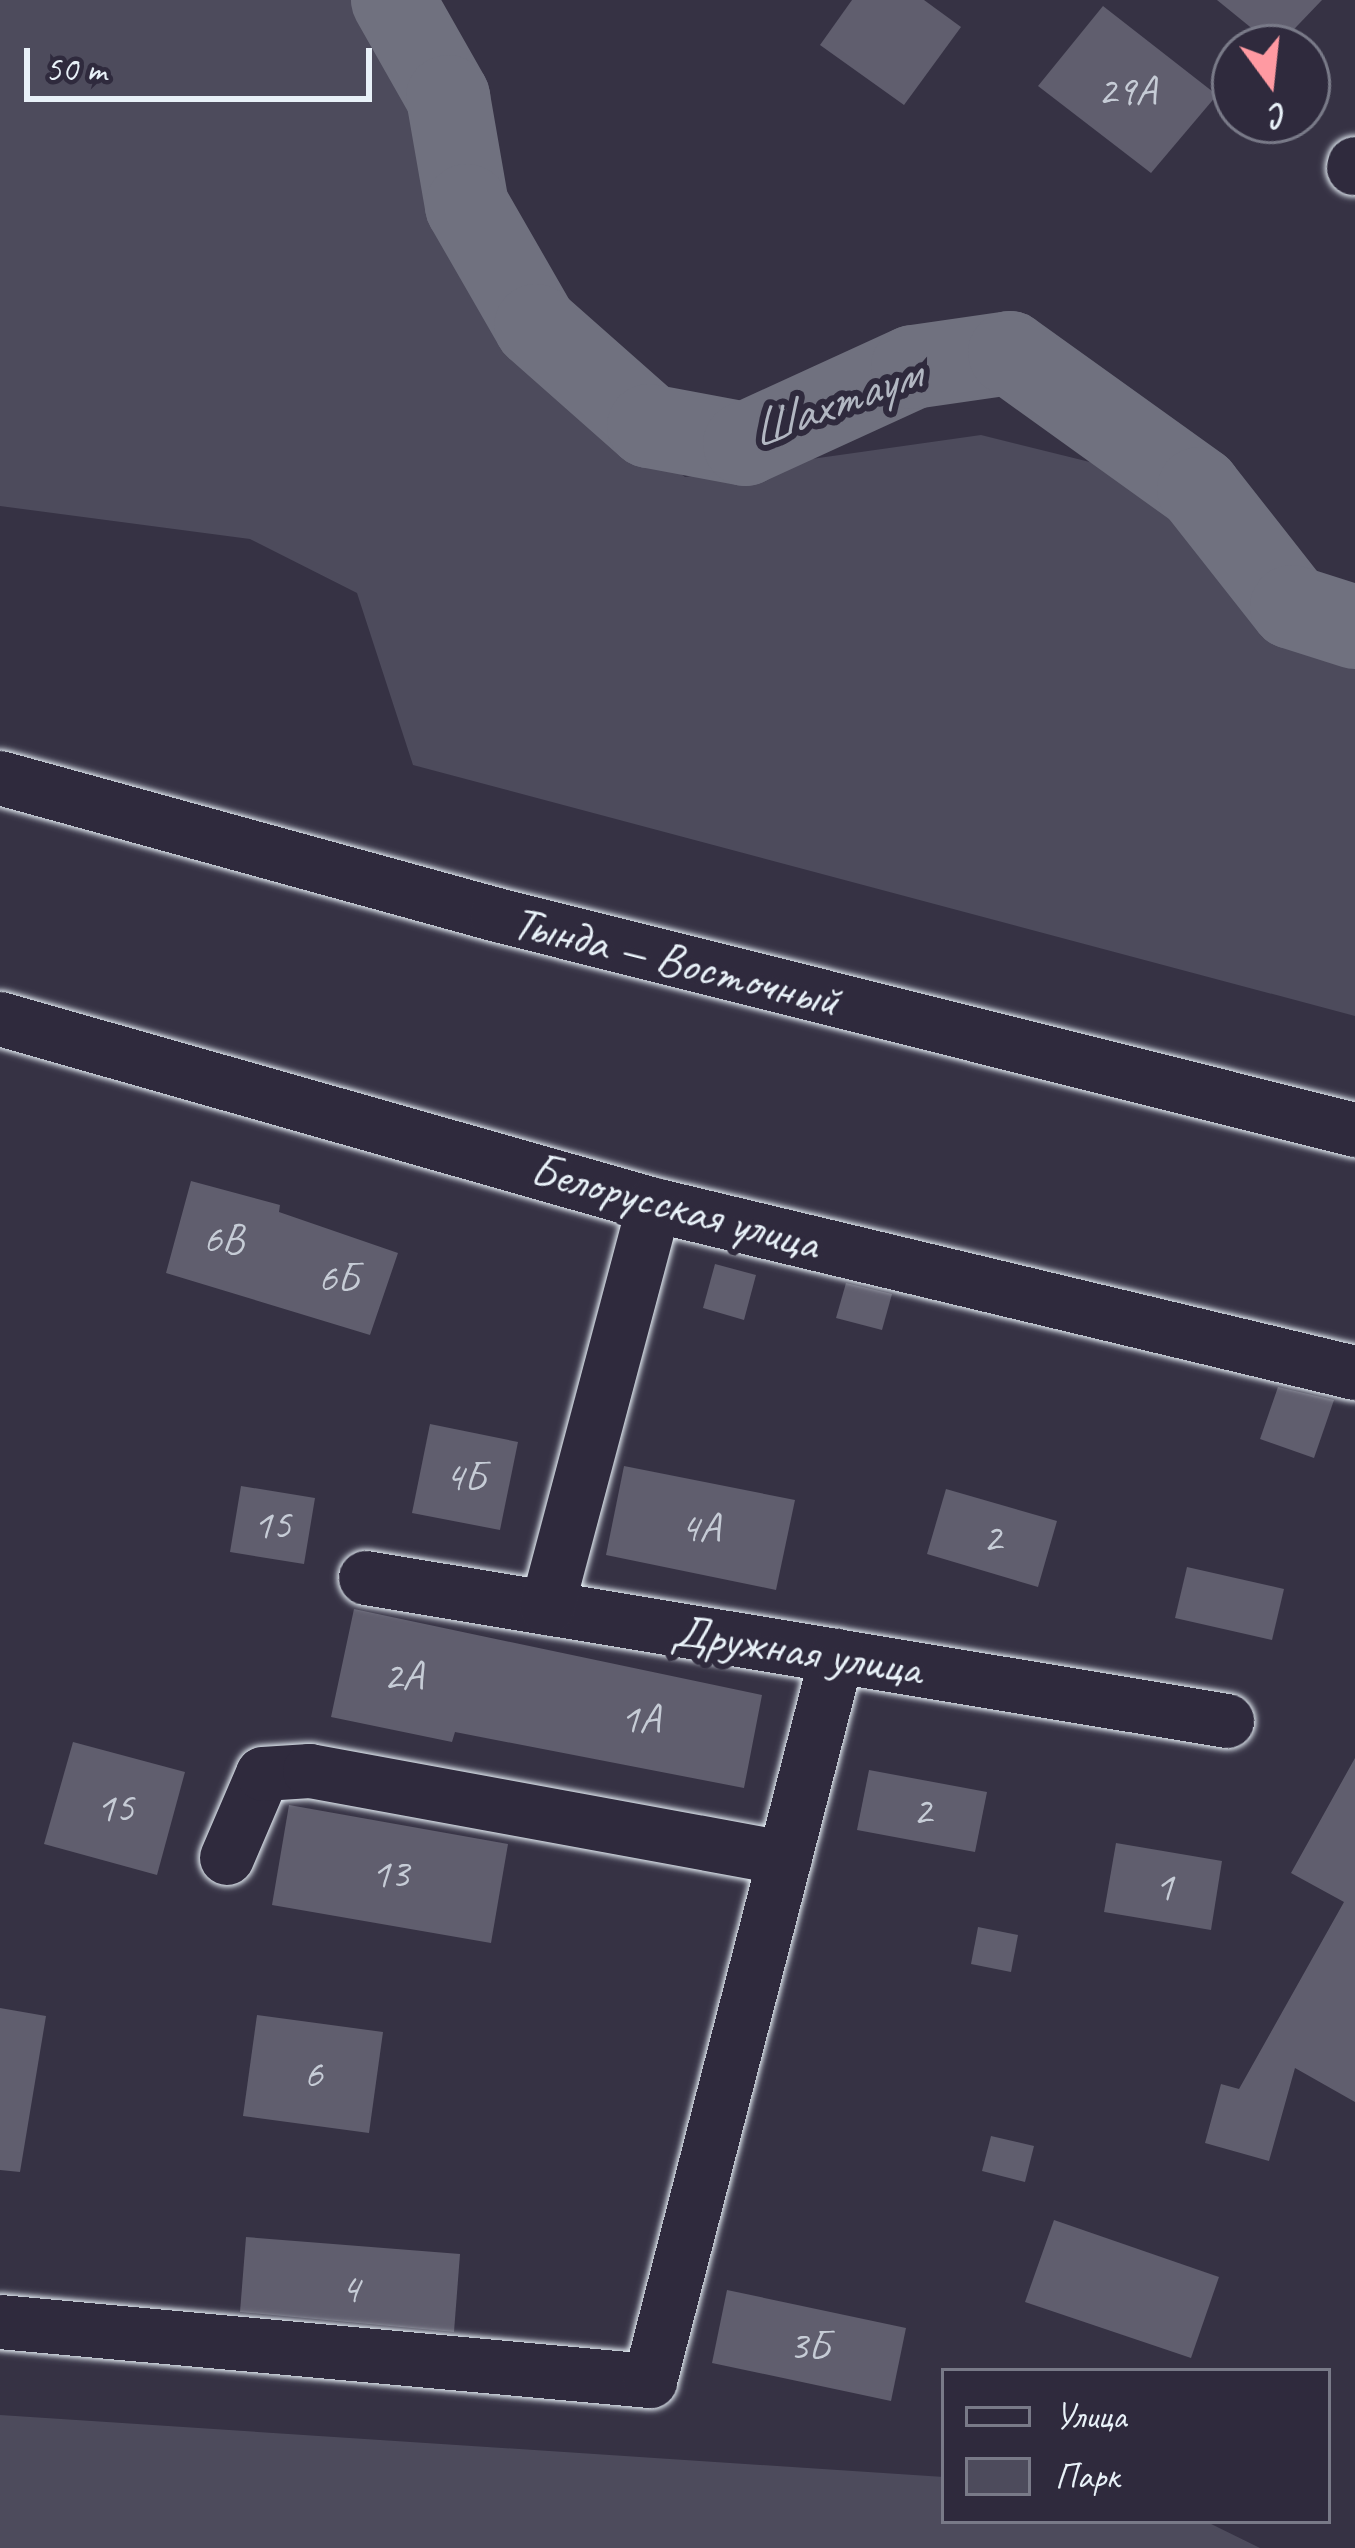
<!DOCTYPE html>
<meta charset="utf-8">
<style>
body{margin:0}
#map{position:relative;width:1355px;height:2548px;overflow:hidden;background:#363244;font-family:Caveat,sans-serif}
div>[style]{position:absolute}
.green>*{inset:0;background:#4d4b5c}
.river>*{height:84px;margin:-42px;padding:0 42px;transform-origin:42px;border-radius:42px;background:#70717f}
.building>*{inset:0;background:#605e6e}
.roads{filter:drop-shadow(0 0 3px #e8f1f8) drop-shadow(0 0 3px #e8f1f8)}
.minor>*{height:54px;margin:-27px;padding:0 27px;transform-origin:27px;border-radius:27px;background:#2f2a3d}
span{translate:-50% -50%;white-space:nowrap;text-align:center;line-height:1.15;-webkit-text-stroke:12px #2f2a3d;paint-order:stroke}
.number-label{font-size:42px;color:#c6ccd6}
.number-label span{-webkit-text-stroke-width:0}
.street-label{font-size:48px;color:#e8f1f8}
.water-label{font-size:51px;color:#b2b7c2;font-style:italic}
.legend{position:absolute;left:941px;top:2368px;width:390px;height:156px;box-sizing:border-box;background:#2f2a3d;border:3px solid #797a88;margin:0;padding:15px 21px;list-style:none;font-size:36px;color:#e8f1f8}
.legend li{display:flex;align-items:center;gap:24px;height:60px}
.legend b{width:60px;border:3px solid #797a88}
.north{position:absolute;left:1211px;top:24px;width:120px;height:120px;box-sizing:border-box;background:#2f2a3d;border:3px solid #797a88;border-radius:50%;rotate:165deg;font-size:33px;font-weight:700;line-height:48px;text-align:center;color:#e8f1f8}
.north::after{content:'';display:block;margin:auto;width:42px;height:54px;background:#ff9aa2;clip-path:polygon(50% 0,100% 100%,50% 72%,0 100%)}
.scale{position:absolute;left:24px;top:48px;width:348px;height:54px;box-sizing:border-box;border:6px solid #e8f1f8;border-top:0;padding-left:15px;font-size:36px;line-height:42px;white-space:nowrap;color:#e8f1f8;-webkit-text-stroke:9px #2f2a3d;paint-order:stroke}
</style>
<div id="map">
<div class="green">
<i style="clip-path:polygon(0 0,356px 0,363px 27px,418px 108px,455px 249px,562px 383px,685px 477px,981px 435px,1110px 467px,1199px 520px,1255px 613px,1355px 664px,1355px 1016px,413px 765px,357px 593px,250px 539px,0 506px)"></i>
<i style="clip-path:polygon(0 2415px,944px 2477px,944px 2521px,1205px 2521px,1260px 2548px,0 2548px)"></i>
</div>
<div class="river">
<i style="left:393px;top:0;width:112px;rotate:60.4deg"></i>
<i style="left:448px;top:97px;width:111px;rotate:80.1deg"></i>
<i style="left:467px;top:206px;width:138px;rotate:60.1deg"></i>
<i style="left:536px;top:326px;width:151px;rotate:41.5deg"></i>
<i style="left:649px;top:426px;width:98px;rotate:10.6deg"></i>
<i style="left:745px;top:444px;width:185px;rotate:-24.6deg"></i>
<i style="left:913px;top:367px;width:98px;rotate:-8.2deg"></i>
<i style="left:1010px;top:353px;width:233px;rotate:35.7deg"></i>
<i style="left:1199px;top:489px;width:150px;rotate:51.8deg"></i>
<i style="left:1292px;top:607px;width:66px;rotate:17.6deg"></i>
</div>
<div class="building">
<i style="clip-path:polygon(852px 0,924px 0,961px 27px,904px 105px,820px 45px)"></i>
<i style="clip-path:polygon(1217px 0,1322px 0,1276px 48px)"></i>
<i style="clip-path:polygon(1103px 6px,1217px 95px,1151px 173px,1038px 86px)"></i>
<i style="clip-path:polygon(191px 1181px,280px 1205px,279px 1212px,398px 1253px,370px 1335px,166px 1273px)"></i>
<i style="clip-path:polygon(715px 1264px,756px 1275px,744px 1320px,703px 1308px)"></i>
<i style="clip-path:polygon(846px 1283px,892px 1294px,882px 1330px,836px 1318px)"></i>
<i style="clip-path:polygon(1278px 1387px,1334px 1400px,1314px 1458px,1260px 1439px)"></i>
<i style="clip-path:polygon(430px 1424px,518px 1442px,500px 1530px,412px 1513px)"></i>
<i style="clip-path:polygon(624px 1466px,795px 1500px,776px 1590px,606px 1555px)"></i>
<i style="clip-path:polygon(241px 1486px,315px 1498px,304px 1564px,230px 1552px)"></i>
<i style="clip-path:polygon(946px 1489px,1057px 1521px,1038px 1587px,927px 1554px)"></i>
<i style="clip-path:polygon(1187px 1567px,1284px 1589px,1272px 1640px,1175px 1618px)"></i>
<i style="clip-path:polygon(354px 1609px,762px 1695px,744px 1788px,455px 1732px,452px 1742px,331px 1717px)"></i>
<i style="clip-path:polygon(73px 1742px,185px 1772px,157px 1875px,44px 1844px)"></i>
<i style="clip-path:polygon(1355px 1758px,1355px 2102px,1295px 2068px,1269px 2161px,1205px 2143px,1221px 2084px,1239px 2089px,1344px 1902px,1291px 1873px)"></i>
<i style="clip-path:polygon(869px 1770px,987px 1792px,975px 1852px,857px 1830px)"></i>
<i style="clip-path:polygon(289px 1805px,508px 1844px,491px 1943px,272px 1905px)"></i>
<i style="clip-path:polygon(1116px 1843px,1222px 1861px,1211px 1930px,1104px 1912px)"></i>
<i style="clip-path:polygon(978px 1927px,1018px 1935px,1011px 1972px,971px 1964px)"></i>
<i style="clip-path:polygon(0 2008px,46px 2016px,20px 2172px,0 2170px)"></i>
<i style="clip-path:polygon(257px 2015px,383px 2032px,369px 2133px,243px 2116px)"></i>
<i style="clip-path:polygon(991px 2136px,1034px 2146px,1025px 2182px,982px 2171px)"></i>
<i style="clip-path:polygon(1054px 2220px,1219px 2277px,1191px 2358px,1025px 2302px)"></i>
<i style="clip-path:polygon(246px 2237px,460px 2254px,454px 2332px,240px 2312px)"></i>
<i style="clip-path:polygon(727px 2290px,906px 2328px,891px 2401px,712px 2363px)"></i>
</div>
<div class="roads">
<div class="minor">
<i style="left:1354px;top:168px;width:4px;rotate:-76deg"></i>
<i style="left:0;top:778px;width:516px;rotate:15.41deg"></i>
<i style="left:497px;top:915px;width:885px;rotate:14.07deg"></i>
<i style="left:0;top:1019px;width:680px;rotate:15.88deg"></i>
<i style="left:654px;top:1205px;width:721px;rotate:13.48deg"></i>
<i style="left:366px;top:1578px;width:873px;rotate:9.43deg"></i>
<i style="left:547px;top:1608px;width:417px;rotate:-75.1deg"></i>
<i style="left:227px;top:1858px;width:91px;rotate:-66.8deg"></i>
<i style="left:263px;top:1774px;width:47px;rotate:-3.7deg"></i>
<i style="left:310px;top:1771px;width:483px;rotate:10.4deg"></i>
<i style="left:0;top:2322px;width:653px;rotate:5.19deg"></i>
<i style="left:650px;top:2381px;width:749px;rotate:-75.54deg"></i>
</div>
</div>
<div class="number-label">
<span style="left:1127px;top:91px">29А</span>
<span style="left:223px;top:1239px">6В</span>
<span style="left:338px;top:1278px">6Б</span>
<span style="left:465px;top:1477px">4Б</span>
<span style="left:272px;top:1525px">15</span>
<span style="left:700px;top:1528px">4А</span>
<span style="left:992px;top:1538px">2</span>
<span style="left:403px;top:1676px">2А</span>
<span style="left:640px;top:1719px">1А</span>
<span style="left:115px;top:1808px">15</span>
<span style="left:922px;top:1811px">2</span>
<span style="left:390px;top:1874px">13</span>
<span style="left:1164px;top:1887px">1</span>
<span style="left:313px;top:2074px">6</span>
<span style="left:350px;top:2289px">4</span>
<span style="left:809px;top:2346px">3Б</span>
</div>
<div class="street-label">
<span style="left:676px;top:961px;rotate:14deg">Тында — Восточный</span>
<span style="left:675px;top:1206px;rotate:15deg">Белорусская улица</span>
<span style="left:797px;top:1650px;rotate:9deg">Дружная улица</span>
</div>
<div class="water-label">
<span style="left:834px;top:402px;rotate:-20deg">Шахтаум</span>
</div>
<ul class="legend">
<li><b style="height:15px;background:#2f2a3d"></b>Улица</li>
<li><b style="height:33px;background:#4d4b5c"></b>Парк</li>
</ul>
<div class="north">С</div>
<div class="scale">50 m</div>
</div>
